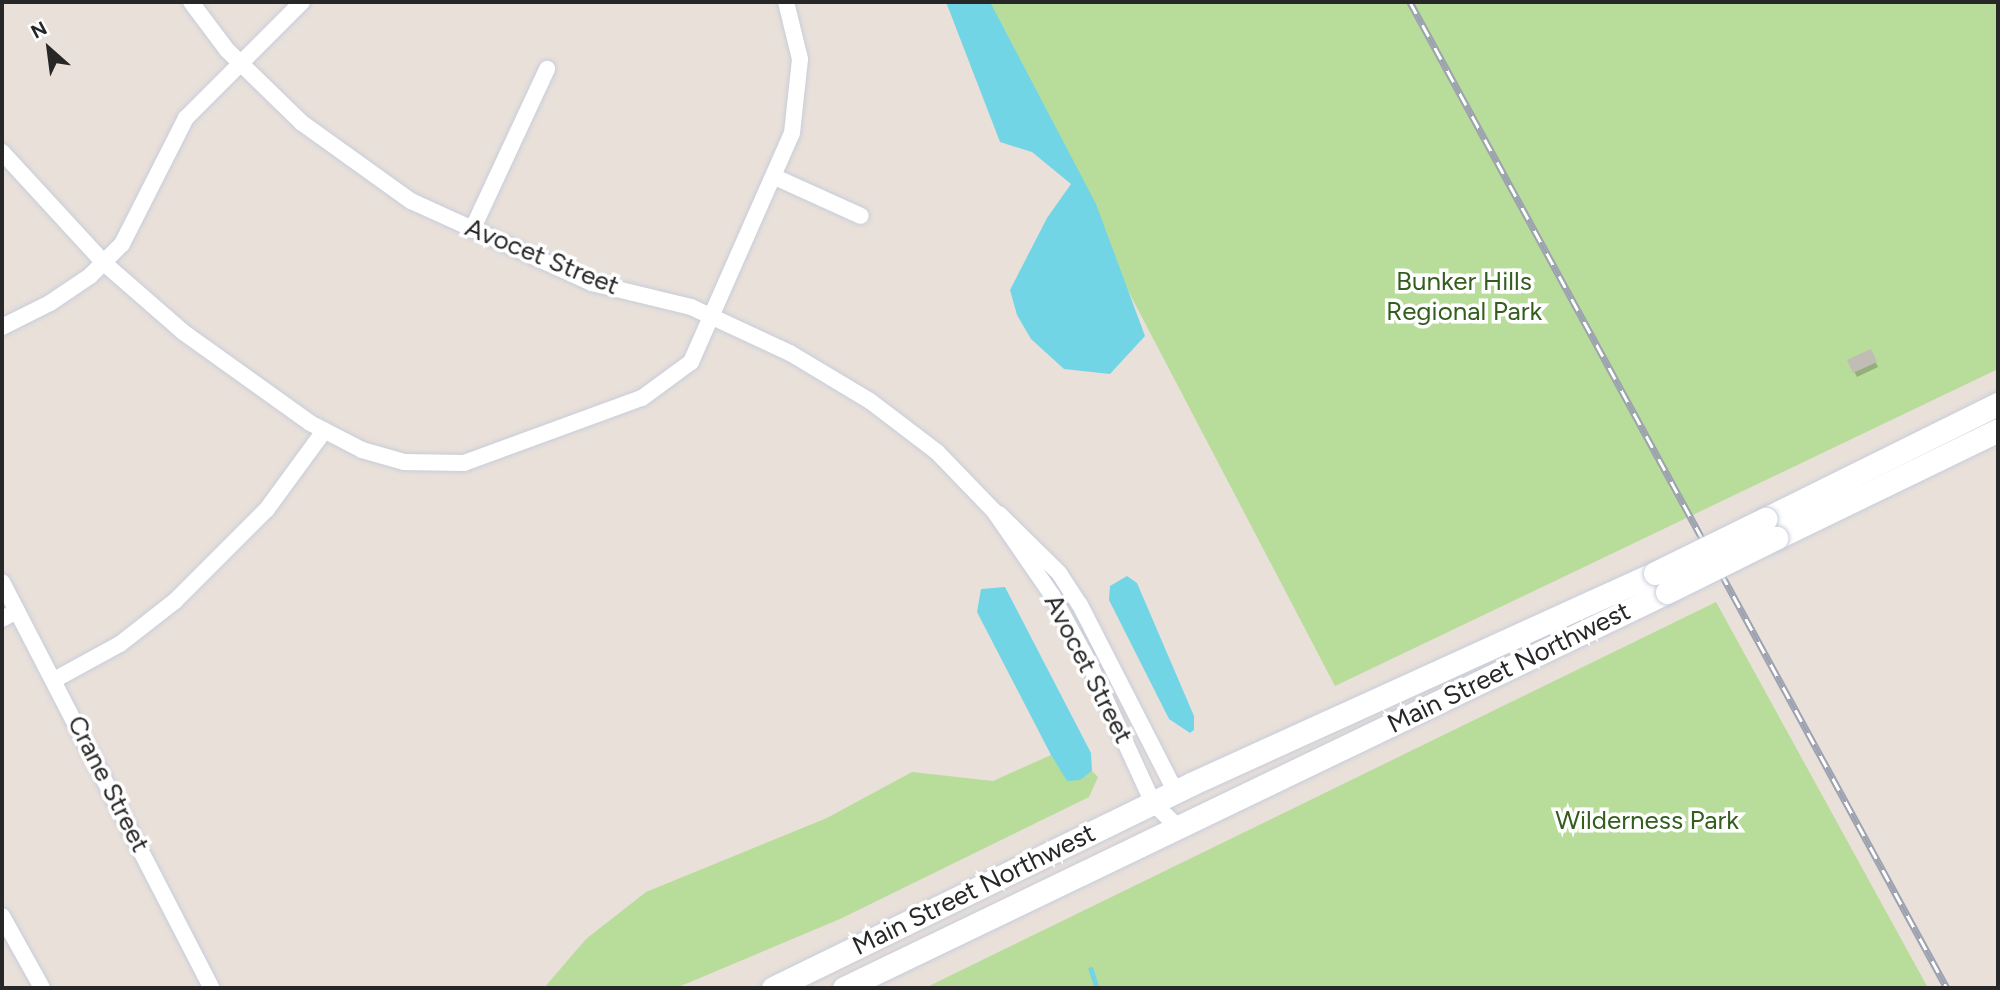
<!DOCTYPE html>
<style>
body{margin:0}
#map{position:relative;width:2000px;height:990px;overflow:hidden;background:#e9e0da;font-family:Figtree,sans-serif}
div>[style]{position:absolute}
.green>*{inset:0;background:#b8dc99}
.water>*{inset:0;background:#72d5e5}
.shadow>*{inset:0;background:#0003}
.stream>*{height:4.5px;margin:-2.25px;padding:0 2.25px;transform-origin:2.25px;border-radius:2.25px;background:#72d5e5}
.building>*{inset:0;background:#c1bcb5}
.roads{filter:drop-shadow(0 0 2px #c8cdd9) drop-shadow(0 0 2px #c8cdd9)}
.street>*{height:16px;margin:-8px;padding:0 8px;transform-origin:8px;border-radius:8px;background:#fff}
.secondary>*{height:23px;margin:-11.5px;padding:0 11.5px;transform-origin:11.5px;border-radius:11.5px;background:#fff}
.rail>*{height:7px;margin-top:-3.5px;transform-origin:0;background:repeating-linear-gradient(90deg,#fff 0 13px,#9da2b0 0 26px);box-sizing:border-box;border-block:2px solid #9da2b0}
.bridges{filter:drop-shadow(0 0 2px #c8cdd9) drop-shadow(0 0 2px #c8cdd9)}
.secondary-bridge>*{height:23px;margin:-11.5px;padding:0 11.5px;transform-origin:11.5px;border-radius:11.5px;background:#fff}
span{translate:-50% -50%;white-space:nowrap;text-align:center;line-height:1.15;-webkit-text-stroke:7px #fff;paint-order:stroke}
.street-label{font-size:26px;color:#272727}
.park-label{font-size:26px;color:#335e1e}
.frame{position:absolute;inset:0;border:4px solid #272727;pointer-events:none}
.north{position:absolute;left:14px;top:14px;width:70px;height:70px;-webkit-text-stroke:5px #fff;paint-order:stroke;rotate:332deg;font-size:19px;font-weight:700;line-height:28px;text-align:center;color:#272727}
.north::after{content:'';display:block;margin:auto;width:24px;height:32px;background:#272727;clip-path:polygon(50% 0,100% 100%,50% 72%,0 100%)}
</style>
<div id="map">
<div class="green">
<i style="clip-path:polygon(977px 2px,1998px 2px,1998px 369px,1335px 686px)"></i>
<i style="clip-path:polygon(1716px 602px,1928px 988px,925px 988px)"></i>
<i style="clip-path:polygon(1051px 755px,1067px 780px,1080px 779px,1092px 771px,1098px 777px,1089px 797px,840px 919px,676px 988px,544px 988px,586px 939px,646px 892px,827px 818px,912px 772px,993px 781px)"></i>
</div>
<div class="water">
<i style="clip-path:polygon(946px 2px,990px 2px,1096px 204px,1145px 336px,1110px 374px,1064px 369px,1031px 339px,1017px 315px,1010px 290px,1047px 218px,1071px 184px,1032px 152px,1000px 142px)"></i>
<i style="clip-path:polygon(1127px 576px,1137px 583px,1194px 716px,1194px 730px,1190px 733px,1169px 719px,1109px 600px,1110px 586px)"></i>
<i style="clip-path:polygon(1005px 587px,1091px 753px,1092px 771px,1080px 780px,1067px 781px,1051px 755px,977px 612px,981px 589px)"></i>
</div>
<div class="shadow">
<i style="clip-path:polygon(1870px 351px,1878px 367px,1857px 377px,1849px 361px)"></i>
</div>
<div class="stream">
<i style="left:1091px;top:969px;width:20px;rotate:72deg"></i>
</div>
<div class="building">
<i style="clip-path:polygon(1871px 349px,1877px 362px,1853px 373px,1847px 360px)"></i>
</div>
<div class="roads">
<div class="street">
<i style="left:191px;top:2px;width:60px;rotate:53.1deg"></i>
<i style="left:227px;top:50px;width:105px;rotate:44.2deg"></i>
<i style="left:302px;top:123px;width:134px;rotate:35.6deg"></i>
<i style="left:411px;top:201px;width:199px;rotate:24.4deg"></i>
<i style="left:592px;top:283px;width:102px;rotate:13.6deg"></i>
<i style="left:691px;top:307px;width:109px;rotate:24.9deg"></i>
<i style="left:790px;top:353px;width:93px;rotate:31deg"></i>
<i style="left:870px;top:401px;width:84px;rotate:37.3deg"></i>
<i style="left:937px;top:452px;width:82px;rotate:46deg"></i>
<i style="left:994px;top:511px;width:102px;rotate:55.4deg"></i>
<i style="left:1052px;top:595px;width:75px;rotate:61.4deg"></i>
<i style="left:1088px;top:661px;width:156px;rotate:65.4deg"></i>
<i style="left:1153px;top:803px;width:35px;rotate:44deg"></i>
<i style="left:2px;top:152px;width:151px;rotate:47.4deg"></i>
<i style="left:104px;top:263px;width:105px;rotate:41.1deg"></i>
<i style="left:183px;top:332px;width:156px;rotate:35.6deg"></i>
<i style="left:310px;top:423px;width:59px;rotate:27.4deg"></i>
<i style="left:362px;top:450px;width:44px;rotate:15.9deg"></i>
<i style="left:404px;top:462px;width:60px;rotate:1deg"></i>
<i style="left:464px;top:463px;width:189px;rotate:-20.1deg"></i>
<i style="left:642px;top:398px;width:61px;rotate:-36.3deg"></i>
<i style="left:691px;top:362px;width:250px;rotate:-66.2deg"></i>
<i style="left:792px;top:133px;width:74px;rotate:-83.8deg"></i>
<i style="left:800px;top:59px;width:59px;rotate:-103.8deg"></i>
<i style="left:775px;top:177px;width:94px;rotate:24.4deg"></i>
<i style="left:472px;top:230px;width:178px;rotate:-65deg"></i>
<i style="left:2px;top:327px;width:54px;rotate:-26.6deg"></i>
<i style="left:50px;top:303px;width:48px;rotate:-34deg"></i>
<i style="left:90px;top:276px;width:45px;rotate:-45deg"></i>
<i style="left:122px;top:244px;width:141px;rotate:-63.1deg"></i>
<i style="left:186px;top:118px;width:164px;rotate:-45deg"></i>
<i style="left:999px;top:514px;width:84px;rotate:44.5deg"></i>
<i style="left:1059px;top:573px;width:38px;rotate:57deg"></i>
<i style="left:1080px;top:605px;width:211px;rotate:62.9deg"></i>
<i style="left:2px;top:582px;width:457px;rotate:62.7deg"></i>
<i style="left:2px;top:619px;width:17px;rotate:-28deg"></i>
<i style="left:54px;top:680px;width:75px;rotate:-28.6deg"></i>
<i style="left:120px;top:644px;width:70px;rotate:-38deg"></i>
<i style="left:175px;top:601px;width:130px;rotate:-45deg"></i>
<i style="left:267px;top:509px;width:97px;rotate:-53.8deg"></i>
<i style="left:2px;top:916px;width:82px;rotate:60.9deg"></i>
</div>
<div class="secondary">
<i style="left:1765px;top:519px;width:260px;rotate:-26.3deg"></i>
<i style="left:1776px;top:538px;width:247px;rotate:-25.9deg"></i>
<i style="left:773px;top:988px;width:465px;rotate:-26deg"></i>
<i style="left:1191px;top:784px;width:510px;rotate:-24.45deg"></i>
<i style="left:844px;top:988px;width:913px;rotate:-25.7deg"></i>
</div>
</div>
<div class="rail">
<i style="left:1410px;top:2px;width:1123px;rotate:61.43deg"></i>
</div>
<div class="bridges">
<div class="secondary-bridge">
<i style="left:1655px;top:573px;width:123px;rotate:-26.1deg"></i>
<i style="left:1667px;top:592px;width:122px;rotate:-26.4deg"></i>
</div>
</div>
<div class="street-label">
<span style="left:542px;top:257px;rotate:22deg">Avocet Street</span>
<span style="left:1509px;top:668px;rotate:-26deg">Main Street Northwest</span>
<span style="left:1088px;top:669px;rotate:63deg">Avocet Street</span>
<span style="left:108px;top:784px;rotate:63deg">Crane Street</span>
<span style="left:974px;top:890px;rotate:-26deg">Main Street Northwest</span>
</div>
<div class="park-label">
<span style="left:1464px;top:297px">Bunker Hills<br>Regional Park</span>
<span style="left:1647px;top:821px">Wilderness Park</span>
</div>
<div class="frame"></div>
<div class="north">N</div>
</div>
